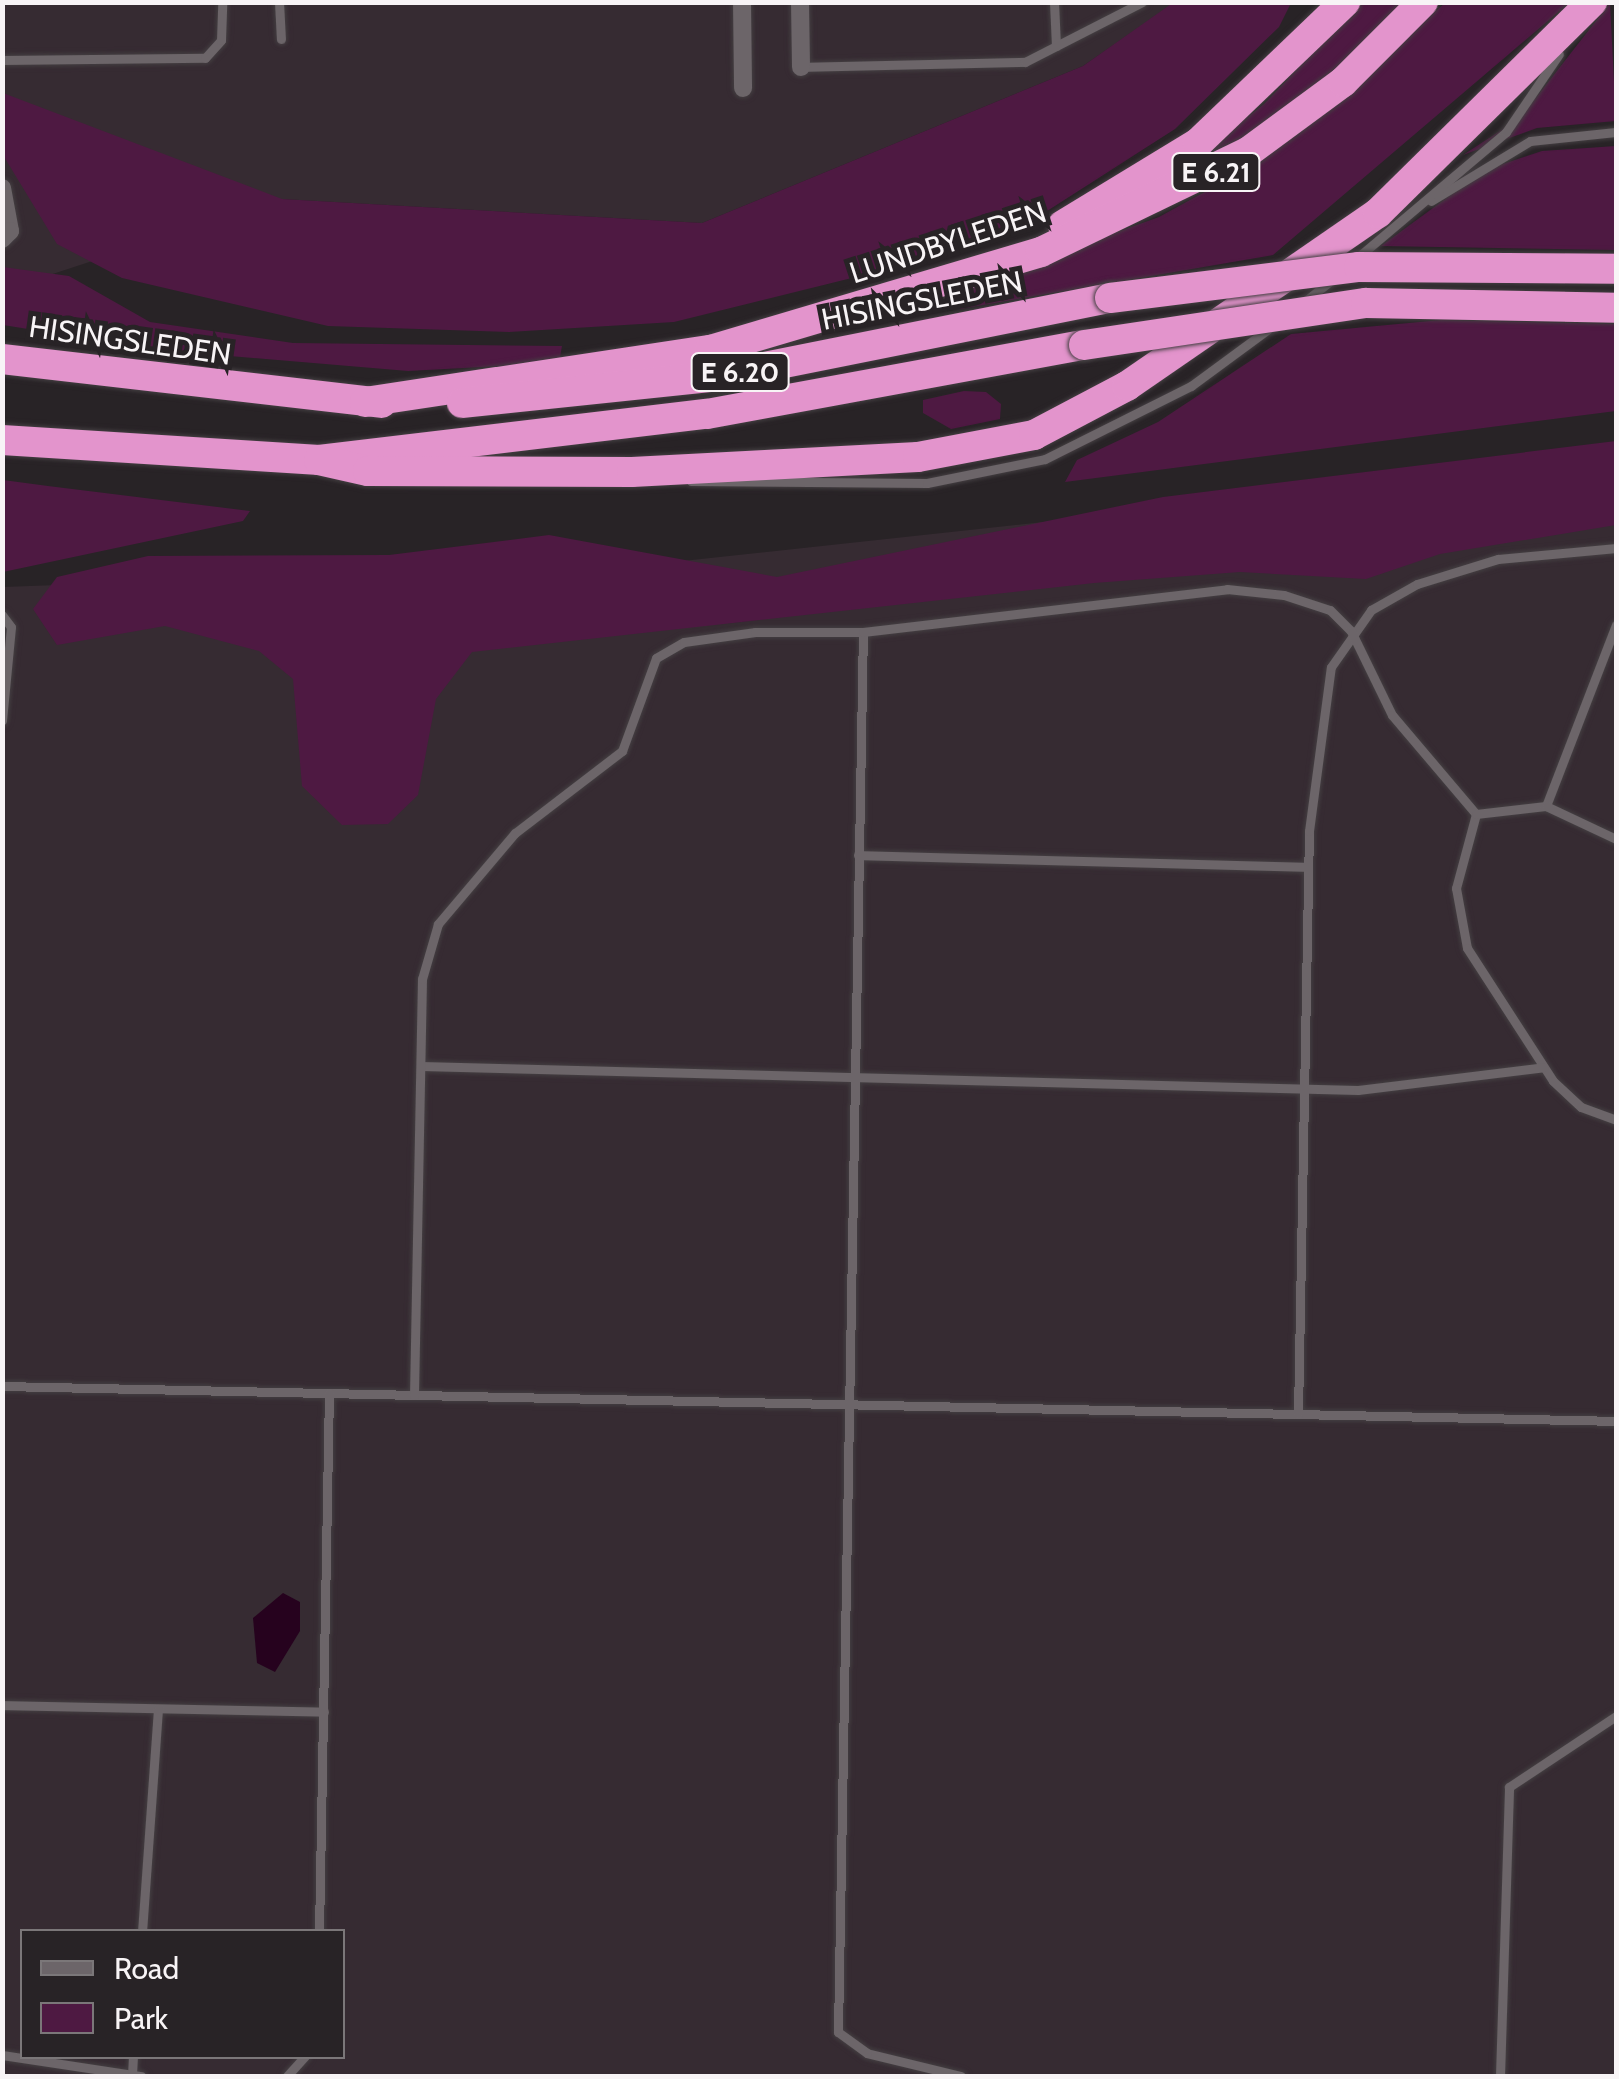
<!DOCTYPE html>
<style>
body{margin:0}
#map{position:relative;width:1619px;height:2079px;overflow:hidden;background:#282326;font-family:Cabin,sans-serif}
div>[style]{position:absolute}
.built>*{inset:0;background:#362b32}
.green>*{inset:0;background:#4e1942}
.water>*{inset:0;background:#26021e}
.roads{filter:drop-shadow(0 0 2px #443f42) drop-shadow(0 0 2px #443f42)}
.lane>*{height:9px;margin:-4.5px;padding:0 4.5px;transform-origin:4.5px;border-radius:4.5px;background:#6c6569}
.street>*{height:18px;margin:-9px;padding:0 9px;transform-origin:9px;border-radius:9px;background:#6c6569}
.highway>*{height:30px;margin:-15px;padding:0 15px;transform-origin:15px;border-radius:15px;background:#e394cc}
.bridges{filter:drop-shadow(0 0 2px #443f42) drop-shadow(0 0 2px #443f42)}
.highway-bridge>*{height:30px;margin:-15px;padding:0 15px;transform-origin:15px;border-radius:15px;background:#e394cc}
span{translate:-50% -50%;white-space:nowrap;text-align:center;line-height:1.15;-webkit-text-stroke:10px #282326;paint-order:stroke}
.shield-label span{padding:2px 8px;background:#282326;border:2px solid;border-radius:8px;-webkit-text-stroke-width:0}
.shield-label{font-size:28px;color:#f8f4f6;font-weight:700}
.street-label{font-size:30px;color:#f8f4f6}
.frame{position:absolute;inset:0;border:5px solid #f8f4f6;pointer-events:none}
.legend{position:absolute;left:20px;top:1929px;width:325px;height:130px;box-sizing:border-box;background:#282326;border:2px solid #7b7779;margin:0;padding:12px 18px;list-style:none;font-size:30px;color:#f8f4f6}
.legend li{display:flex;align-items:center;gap:20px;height:50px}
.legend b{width:50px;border:2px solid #7b7779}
</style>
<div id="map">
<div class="built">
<i style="clip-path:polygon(2px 3px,1174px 3px,1083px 66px,702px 223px,282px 199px,22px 284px,3px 277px)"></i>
<i style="clip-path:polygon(evenodd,1616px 460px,1616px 2076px,3px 2076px,3px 587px,664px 563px,1616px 460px,22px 1932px,342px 1932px,342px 2056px,22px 2056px,22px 1932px)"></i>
</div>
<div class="green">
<i style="clip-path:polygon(1174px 2px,1291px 3px,1279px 27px,1175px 129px,1044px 213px,876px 272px,674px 322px,509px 332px,328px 326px,122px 278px,57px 244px,3px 155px,3px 93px,282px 199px,702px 223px,1083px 66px)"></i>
<i style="clip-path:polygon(1361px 3px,1408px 3px,1345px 66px,1204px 167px,1194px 159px,1264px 104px)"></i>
<i style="clip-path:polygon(1445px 3px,1569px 3px,1273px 255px,960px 309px,956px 290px,1159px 217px,1261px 161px)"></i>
<i style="clip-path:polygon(1610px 3px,1616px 121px,1537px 128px,1463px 155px,1520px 118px)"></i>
<i style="clip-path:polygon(1616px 146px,1616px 250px,1381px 246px,1485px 170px,1542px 151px)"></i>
<i style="clip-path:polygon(3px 267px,69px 276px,150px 322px,293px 343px,562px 346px,559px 363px,408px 371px,159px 350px,3px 325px)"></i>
<i style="clip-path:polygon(1441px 320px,1616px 324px,1616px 411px,1065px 482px,1077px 460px,1158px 422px,1291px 334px)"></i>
<i style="clip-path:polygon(964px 391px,986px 392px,1001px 404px,1000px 419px,951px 429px,923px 413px,923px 400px)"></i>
<i style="clip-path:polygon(1616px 441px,1616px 525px,1440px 554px,1366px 579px,1240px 572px,1094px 583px,472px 652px,436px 699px,418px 795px,388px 824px,342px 825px,302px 786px,293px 679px,259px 651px,165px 626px,57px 645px,33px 609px,57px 577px,148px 556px,389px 555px,549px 535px,777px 577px,1163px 497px)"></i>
<i style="clip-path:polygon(3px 480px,48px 486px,250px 511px,243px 521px,3px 572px)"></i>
</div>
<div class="water">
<i style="clip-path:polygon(283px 1593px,300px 1602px,300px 1631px,275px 1672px,257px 1663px,253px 1618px)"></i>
</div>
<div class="roads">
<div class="lane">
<i style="left:279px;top:2px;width:37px;rotate:87deg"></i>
<i style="left:1054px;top:2px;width:44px;rotate:87.4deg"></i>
<i style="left:2px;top:60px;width:203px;rotate:-0.6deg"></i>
<i style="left:205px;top:58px;width:24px;rotate:-48deg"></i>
<i style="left:221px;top:40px;width:38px;rotate:-88deg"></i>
<i style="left:801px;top:67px;width:224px;rotate:-1.3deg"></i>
<i style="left:1025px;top:62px;width:131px;rotate:-27.1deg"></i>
<i style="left:1431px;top:201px;width:116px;rotate:-31.2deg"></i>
<i style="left:1530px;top:141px;width:86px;rotate:-6deg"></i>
<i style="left:1357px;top:258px;width:195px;rotate:-40.2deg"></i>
<i style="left:1506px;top:132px;width:94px;rotate:-55.8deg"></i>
<i style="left:1303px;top:303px;width:35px;rotate:-39deg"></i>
<i style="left:691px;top:481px;width:236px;rotate:0.5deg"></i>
<i style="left:927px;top:483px;width:120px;rotate:-11.5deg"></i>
<i style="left:1045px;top:459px;width:163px;rotate:-26.6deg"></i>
<i style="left:1191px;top:386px;width:99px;rotate:-36.4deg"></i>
<i style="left:2px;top:615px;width:15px;rotate:53deg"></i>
<i style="left:11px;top:627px;width:94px;rotate:95.5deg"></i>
<i style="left:1546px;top:806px;width:194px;rotate:-68.9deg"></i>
<i style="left:1476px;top:814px;width:77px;rotate:105.1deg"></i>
<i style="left:1456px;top:888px;width:61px;rotate:79.6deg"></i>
<i style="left:1467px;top:948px;width:158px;rotate:57.1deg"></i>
<i style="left:1553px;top:1081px;width:38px;rotate:43deg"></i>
<i style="left:1581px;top:1107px;width:37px;rotate:20deg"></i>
<i style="left:858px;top:855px;width:450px;rotate:1.5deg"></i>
<i style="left:421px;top:1066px;width:937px;rotate:1.47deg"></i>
<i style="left:1358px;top:1090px;width:187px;rotate:-7deg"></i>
<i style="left:2px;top:1386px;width:1614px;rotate:1.24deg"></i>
<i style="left:414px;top:1395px;width:416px;rotate:-88.9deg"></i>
<i style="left:422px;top:979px;width:57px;rotate:-73.8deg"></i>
<i style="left:438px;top:924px;width:119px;rotate:-49.8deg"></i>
<i style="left:515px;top:833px;width:135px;rotate:-37.5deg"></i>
<i style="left:622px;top:751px;width:99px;rotate:-69.9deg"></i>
<i style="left:656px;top:658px;width:32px;rotate:-30deg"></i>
<i style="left:684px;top:642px;width:72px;rotate:-8deg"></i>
<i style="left:755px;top:632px;width:108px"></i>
<i style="left:1298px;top:1414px;width:583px;rotate:-88.92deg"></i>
<i style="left:1309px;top:831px;width:165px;rotate:-82.4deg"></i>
<i style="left:1331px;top:667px;width:70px;rotate:-54.9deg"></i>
<i style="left:1371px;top:610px;width:53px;rotate:-29.5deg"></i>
<i style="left:1417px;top:584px;width:85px;rotate:-17.2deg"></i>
<i style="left:1498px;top:559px;width:119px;rotate:-5.3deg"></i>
<i style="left:2px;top:1705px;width:322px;rotate:1.2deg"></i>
<i style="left:142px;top:1932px;width:223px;rotate:-85.9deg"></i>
<i style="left:319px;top:1932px;width:539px;rotate:-88.94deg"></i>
<i style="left:2px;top:2055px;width:141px;rotate:8.6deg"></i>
<i style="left:132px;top:2075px;width:19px;rotate:-87deg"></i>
<i style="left:287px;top:2076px;width:27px;rotate:-48deg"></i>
<i style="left:961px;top:2076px;width:97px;rotate:-166.3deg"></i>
<i style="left:867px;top:2053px;width:36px;rotate:-144deg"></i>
<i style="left:838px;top:2032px;width:1400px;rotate:-88.98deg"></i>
<i style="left:863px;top:632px;width:367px;rotate:-6.7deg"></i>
<i style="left:1227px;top:589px;width:57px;rotate:6deg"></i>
<i style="left:1284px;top:595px;width:48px;rotate:18.1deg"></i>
<i style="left:1330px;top:610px;width:30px;rotate:45deg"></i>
<i style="left:1351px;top:631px;width:93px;rotate:64deg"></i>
<i style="left:1392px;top:715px;width:130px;rotate:49.7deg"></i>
<i style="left:1476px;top:814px;width:70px;rotate:-6.5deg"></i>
<i style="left:1546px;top:806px;width:77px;rotate:25.2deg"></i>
<i style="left:1500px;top:2076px;width:289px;rotate:-88.2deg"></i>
<i style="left:1509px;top:1787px;width:128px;rotate:-33.6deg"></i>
</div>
<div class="street">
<i style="left:742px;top:2px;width:86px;rotate:89.3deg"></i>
<i style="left:800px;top:2px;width:65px;rotate:89.1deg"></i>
<i style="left:2px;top:188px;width:44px;rotate:79.5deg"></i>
<i style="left:10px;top:231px;width:11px;rotate:135deg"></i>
</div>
<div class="highway">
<i style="left:1063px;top:225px;width:158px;rotate:-31.3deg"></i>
<i style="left:1198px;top:143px;width:204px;rotate:-43.8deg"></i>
<i style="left:2px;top:359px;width:382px;rotate:6.6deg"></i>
<i style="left:365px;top:402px;width:349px;rotate:-8.6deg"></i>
<i style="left:710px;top:350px;width:345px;rotate:-16.5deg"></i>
<i style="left:1041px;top:252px;width:230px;rotate:-25.8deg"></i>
<i style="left:1248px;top:152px;width:118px;rotate:-36.4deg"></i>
<i style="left:1343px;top:82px;width:113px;rotate:-45deg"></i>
<i style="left:462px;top:403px;width:258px;rotate:-6deg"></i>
<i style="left:719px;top:376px;width:399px;rotate:-11.3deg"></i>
<i style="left:2px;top:440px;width:318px;rotate:3.6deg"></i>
<i style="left:319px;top:460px;width:391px;rotate:-6.8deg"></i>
<i style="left:707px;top:414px;width:383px;rotate:-10.4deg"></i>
<i style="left:319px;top:460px;width:50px;rotate:12.7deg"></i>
<i style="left:368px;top:471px;width:264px;rotate:0.2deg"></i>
<i style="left:632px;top:472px;width:286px;rotate:-3deg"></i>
<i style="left:918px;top:457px;width:118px;rotate:-10.7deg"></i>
<i style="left:1034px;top:435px;width:105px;rotate:-27.8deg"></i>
<i style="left:1127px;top:386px;width:305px;rotate:-34.6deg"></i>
<i style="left:1378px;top:213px;width:301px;rotate:-44.6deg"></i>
</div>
</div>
<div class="bridges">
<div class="highway-bridge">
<i style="left:1110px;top:298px;width:251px;rotate:-7.1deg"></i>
<i style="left:1359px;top:267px;width:257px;rotate:0.4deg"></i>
<i style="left:1084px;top:345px;width:285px;rotate:-8.5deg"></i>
<i style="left:1366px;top:303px;width:250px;rotate:1.1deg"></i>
</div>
</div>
<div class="shield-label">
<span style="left:1216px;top:172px">E 6.21</span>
<span style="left:740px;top:372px">E 6.20</span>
</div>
<div class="street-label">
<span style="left:948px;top:243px;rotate:-18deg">LUNDBYLEDEN</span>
<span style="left:922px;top:301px;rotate:-11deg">HISINGSLEDEN</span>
<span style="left:130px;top:341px;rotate:8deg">HISINGSLEDEN</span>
</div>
<div class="frame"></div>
<ul class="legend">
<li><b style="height:12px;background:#6c6569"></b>Road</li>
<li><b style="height:28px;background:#4e1942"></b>Park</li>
</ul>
</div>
